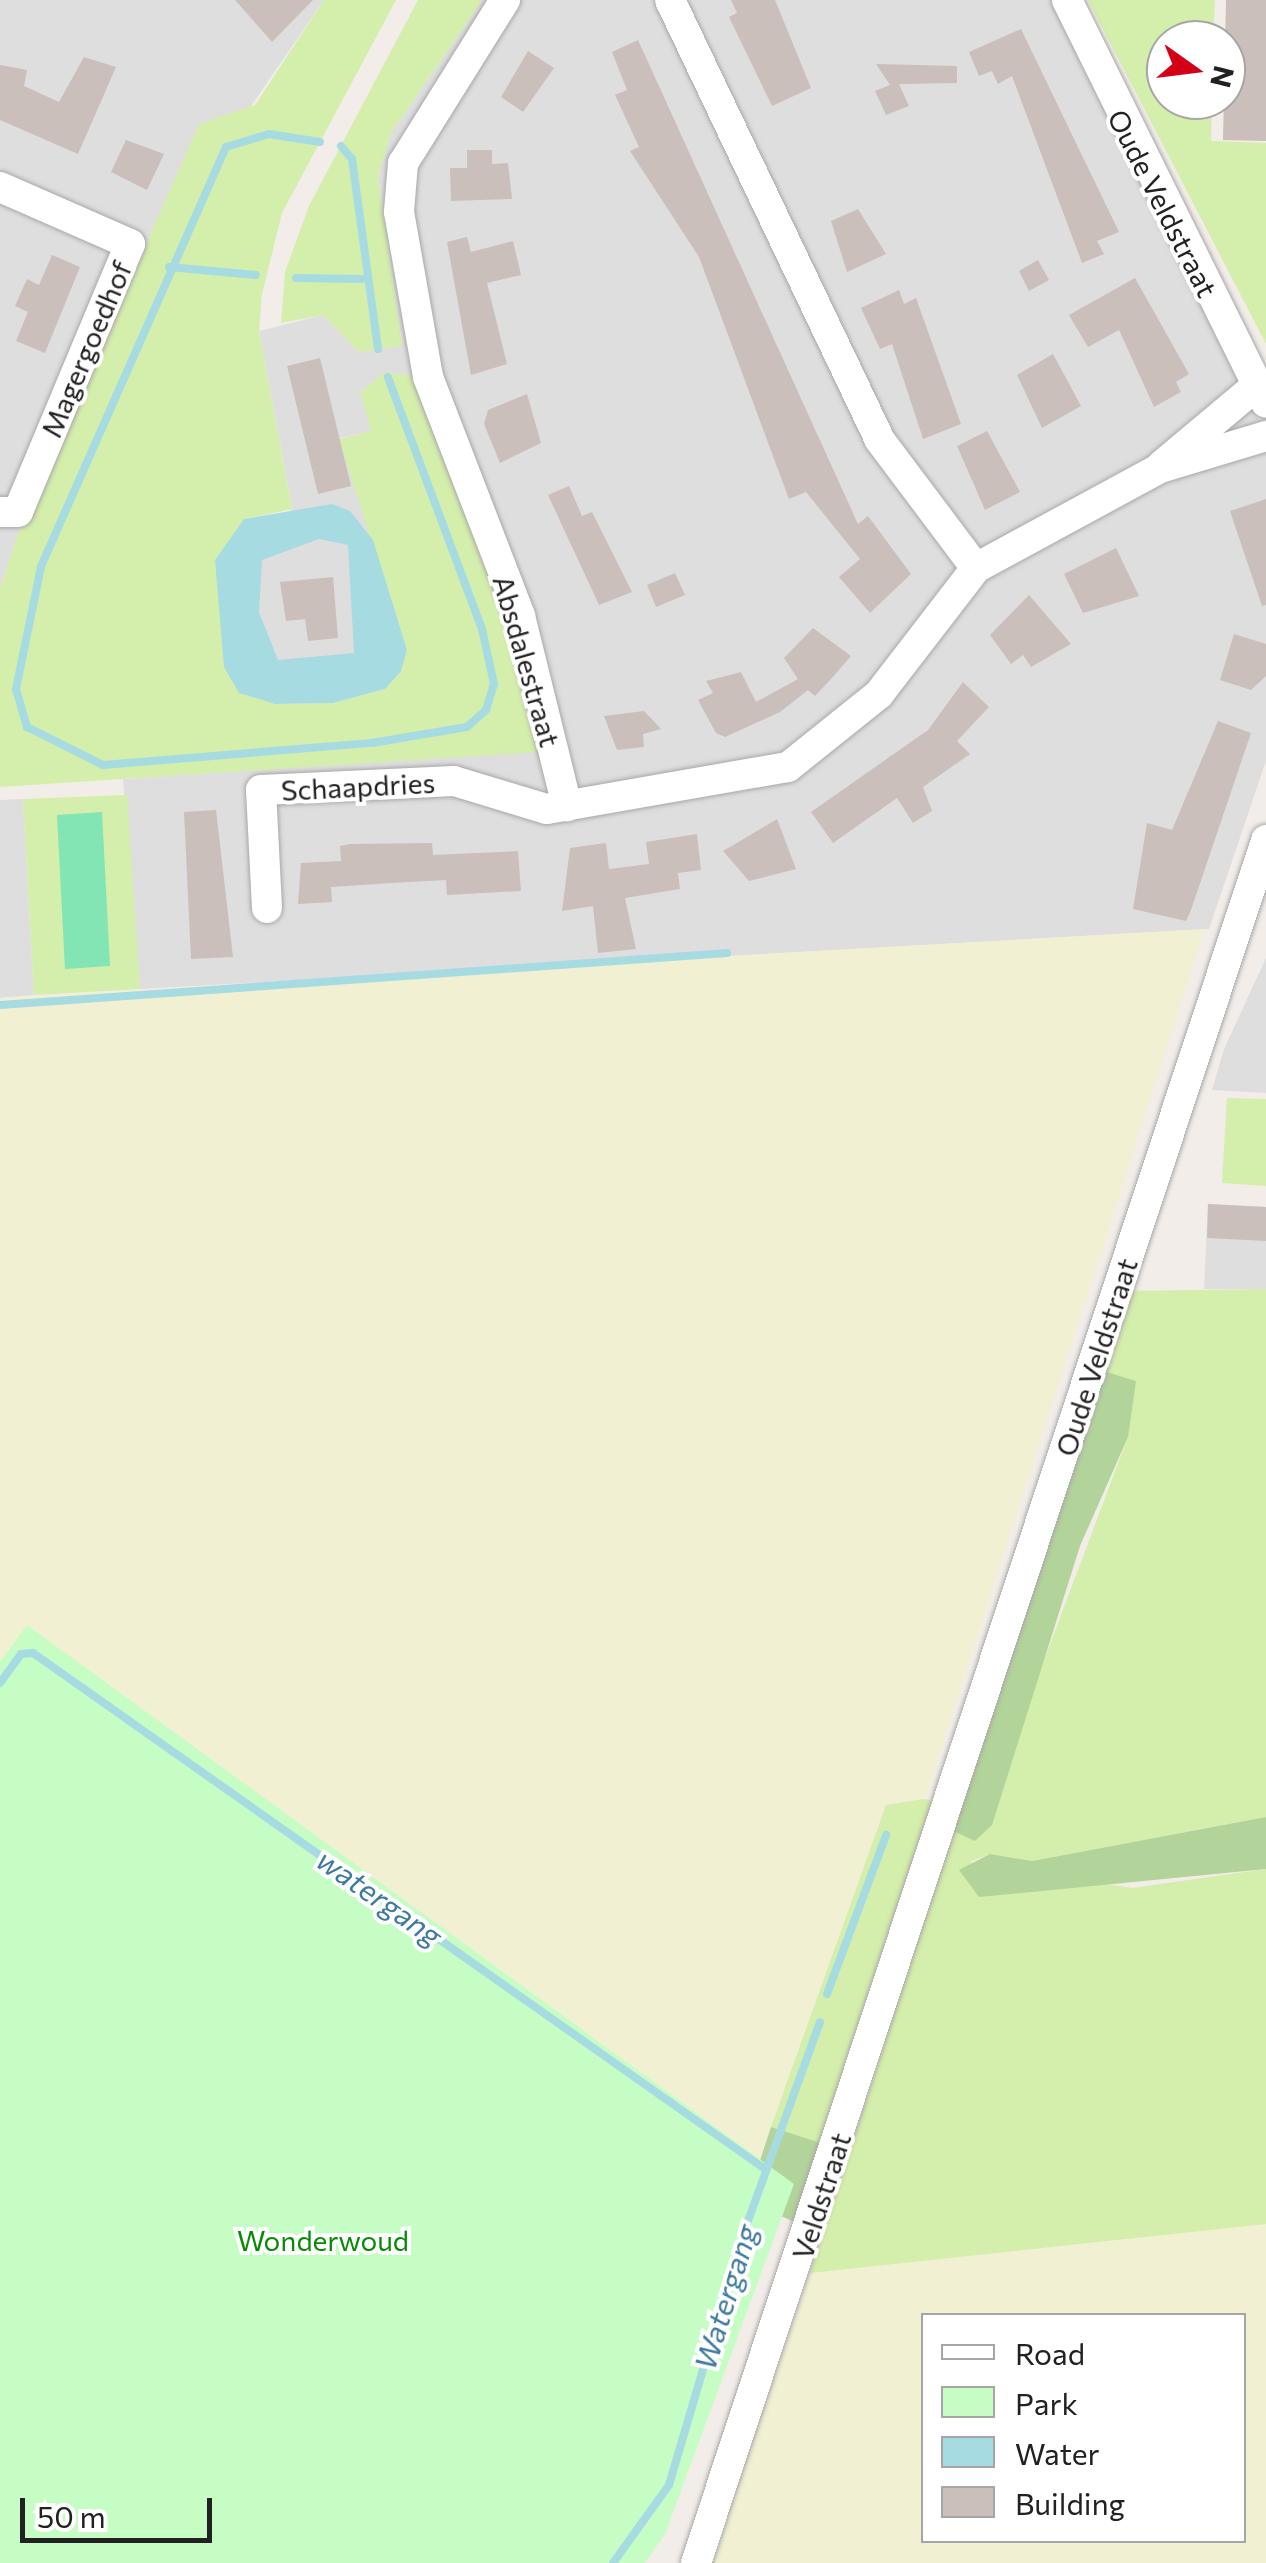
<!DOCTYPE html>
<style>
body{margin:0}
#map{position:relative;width:1266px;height:2563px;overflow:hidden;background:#f2ede8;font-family:Commissioner,sans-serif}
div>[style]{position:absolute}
.residential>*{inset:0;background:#dfdede}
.farmland>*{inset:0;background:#f1f0d2}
.grass>*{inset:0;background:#d4eeab}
.forest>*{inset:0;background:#b2d49a}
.park>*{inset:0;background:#c6fdc4}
.pitch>*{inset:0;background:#82e5b3}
.water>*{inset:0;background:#a6dbe2}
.stream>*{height:8px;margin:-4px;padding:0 4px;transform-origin:4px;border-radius:4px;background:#a6dbe2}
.building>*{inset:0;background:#cabfba}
.roads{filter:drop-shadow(0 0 2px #a8a8a8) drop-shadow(0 0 2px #a8a8a8)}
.minor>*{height:30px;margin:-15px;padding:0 15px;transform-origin:15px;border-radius:15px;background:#fff}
span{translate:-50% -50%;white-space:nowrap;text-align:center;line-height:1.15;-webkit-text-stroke:8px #fff;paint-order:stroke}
.street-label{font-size:28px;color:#212121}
.park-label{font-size:28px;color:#098a05}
.water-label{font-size:30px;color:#3e7aa0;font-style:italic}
.legend{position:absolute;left:921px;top:2313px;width:325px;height:230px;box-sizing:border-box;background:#fff;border:2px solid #a6a6a6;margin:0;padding:12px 18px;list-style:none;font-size:30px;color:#212121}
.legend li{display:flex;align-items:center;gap:20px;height:50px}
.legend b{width:50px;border:2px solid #a6a6a6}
.north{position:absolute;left:1146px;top:20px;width:100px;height:100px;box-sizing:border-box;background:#fff;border:2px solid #a6a6a6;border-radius:50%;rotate:104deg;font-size:28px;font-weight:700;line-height:40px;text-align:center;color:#212121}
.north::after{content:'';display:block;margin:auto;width:35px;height:45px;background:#d30018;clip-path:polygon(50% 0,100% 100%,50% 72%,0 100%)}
.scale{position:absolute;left:20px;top:2498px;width:192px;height:45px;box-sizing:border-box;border:5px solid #212121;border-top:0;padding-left:12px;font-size:30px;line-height:35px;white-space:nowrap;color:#212121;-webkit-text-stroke:8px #fff;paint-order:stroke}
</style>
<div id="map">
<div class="residential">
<i style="clip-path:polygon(0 0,324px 0,249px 109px,16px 539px,0 588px)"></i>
<i style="clip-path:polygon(482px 0,1055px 0,1266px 435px,1266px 761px,1209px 929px,140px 989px,123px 779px,538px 751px,413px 375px,383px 373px,360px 393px,372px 431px,340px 438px,407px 650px,333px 703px,217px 613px,292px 508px,259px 331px,323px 315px,359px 352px,402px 345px,378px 176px,391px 133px)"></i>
<i style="clip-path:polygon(23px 799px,34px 995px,0 998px,0 800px)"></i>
<i style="clip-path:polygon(1266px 958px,1266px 1093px,1212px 1090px,1224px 1049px)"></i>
<i style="clip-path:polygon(1208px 1204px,1266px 1207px,1266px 1289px,1204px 1289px)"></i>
</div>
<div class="farmland">
<i style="clip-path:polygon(1205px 929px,925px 1799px,886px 1805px,760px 2159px,381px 1883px,0 1675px,0 998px)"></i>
<i style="clip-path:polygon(evenodd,1266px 2224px,1266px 2563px,709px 2563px,810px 2273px,1266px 2224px,924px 2316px,1244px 2316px,1244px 2540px,924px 2540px,924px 2316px)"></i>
</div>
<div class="grass">
<i style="clip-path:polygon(324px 0,396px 0,282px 213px,262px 294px,259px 331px,292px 509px,244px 519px,239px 693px,276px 704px,333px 703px,385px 689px,406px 650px,339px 439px,371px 431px,360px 393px,383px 373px,414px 375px,517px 638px,538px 752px,0 787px,0 588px,16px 539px,199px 124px,255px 105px)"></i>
<i style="clip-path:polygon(418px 0,482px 0,391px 133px,378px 176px,402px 346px,359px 352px,323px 315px,281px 323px,285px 272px,309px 206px)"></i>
<i style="clip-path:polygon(1088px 0,1215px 0,1213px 40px,1166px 40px,1166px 100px,1212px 100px,1211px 141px,1266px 143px,1266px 344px)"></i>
<i style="clip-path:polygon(127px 795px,140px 989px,34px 995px,23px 799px)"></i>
<i style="clip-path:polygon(1227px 1098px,1266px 1099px,1266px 1186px,1222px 1183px)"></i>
<i style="clip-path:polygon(1266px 1289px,1266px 1817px,1032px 1861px,990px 1854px,969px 1862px,1132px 1888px,1266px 1869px,1266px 2224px,810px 2273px,953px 1831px,976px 1841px,1128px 1437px,1100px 1370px,1128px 1291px)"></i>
<i style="clip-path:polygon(925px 1799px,936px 1802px,821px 2143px,771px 2127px,886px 1805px)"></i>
</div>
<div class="forest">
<i style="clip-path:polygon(1100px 1370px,1136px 1381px,1128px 1437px,1080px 1546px,992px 1825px,975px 1841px,953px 1831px)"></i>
<i style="clip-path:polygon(1266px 1817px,1266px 1869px,979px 1897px,959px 1870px,990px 1854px,1032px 1861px)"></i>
<i style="clip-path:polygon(771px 2127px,821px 2143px,794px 2222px,747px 2200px)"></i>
</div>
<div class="park">
<i style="clip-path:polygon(27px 1625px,794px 2184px,665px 2534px,645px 2563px,0 2563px,0 1662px)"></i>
</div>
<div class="pitch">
<i style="clip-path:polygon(102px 812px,110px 966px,65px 969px,57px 815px)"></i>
</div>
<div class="water">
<i style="clip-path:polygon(evenodd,332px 504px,350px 511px,373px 540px,407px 650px,401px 671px,385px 689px,333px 703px,275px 704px,239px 693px,224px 667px,215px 560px,244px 519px,332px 504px,319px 539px,348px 545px,354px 653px,278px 660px,259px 612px,262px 560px,319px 539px)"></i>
</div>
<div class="stream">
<i style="left:320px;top:142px;width:52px;rotate:-171.1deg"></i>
<i style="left:269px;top:134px;width:45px;rotate:163.2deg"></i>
<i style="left:226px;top:147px;width:459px;rotate:113.8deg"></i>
<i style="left:41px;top:567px;width:125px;rotate:101.6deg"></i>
<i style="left:16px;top:689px;width:40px;rotate:74deg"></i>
<i style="left:27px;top:727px;width:85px;rotate:26.6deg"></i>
<i style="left:103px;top:765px;width:270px;rotate:-4.7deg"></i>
<i style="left:372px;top:743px;width:96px;rotate:-9.6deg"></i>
<i style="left:467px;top:727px;width:25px;rotate:-42deg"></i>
<i style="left:486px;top:710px;width:27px;rotate:-73deg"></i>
<i style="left:494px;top:684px;width:56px;rotate:-102.3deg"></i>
<i style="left:482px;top:629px;width:269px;rotate:-110.5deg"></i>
<i style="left:341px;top:146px;width:17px;rotate:50deg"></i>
<i style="left:352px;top:159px;width:192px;rotate:82.2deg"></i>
<i style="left:169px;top:267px;width:87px;rotate:5.3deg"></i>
<i style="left:296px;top:278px;width:66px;rotate:0.9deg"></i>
<i style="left:0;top:1005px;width:729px;rotate:-4.09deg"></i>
<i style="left:0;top:1683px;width:36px;rotate:-54deg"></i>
<i style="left:21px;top:1654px;width:12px;rotate:-5deg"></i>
<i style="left:33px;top:1653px;width:896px;rotate:35.18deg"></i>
<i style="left:827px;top:1994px;width:170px;rotate:-69.6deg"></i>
<i style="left:613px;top:2563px;width:96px;rotate:-54.3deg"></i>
<i style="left:669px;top:2485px;width:252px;rotate:-73.6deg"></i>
<i style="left:740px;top:2243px;width:235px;rotate:-70.1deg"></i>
</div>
<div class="building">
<i style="clip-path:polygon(235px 0,313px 0,272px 42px)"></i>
<i style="clip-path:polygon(731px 0,775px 0,811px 88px,772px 106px,729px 17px,737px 13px)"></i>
<i style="clip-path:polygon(1226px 0,1266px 0,1266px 141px,1223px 140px)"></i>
<i style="clip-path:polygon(1021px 29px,1119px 232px,1097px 241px,1104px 254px,1082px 263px,1012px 76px,998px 84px,992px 71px,979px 76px,969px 52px)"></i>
<i style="clip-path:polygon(638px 40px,858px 524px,868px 516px,911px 574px,870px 613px,839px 577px,860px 559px,806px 492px,789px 499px,699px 257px,630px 151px,639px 147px,615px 95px,627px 90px,612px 52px)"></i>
<i style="clip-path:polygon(528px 51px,554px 68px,523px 112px,501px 97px)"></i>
<i style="clip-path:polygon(84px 57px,116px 67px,78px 154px,0 120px,0 65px,27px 70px,24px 86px,59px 102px)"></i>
<i style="clip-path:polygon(876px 64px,957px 66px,957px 83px,899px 84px,909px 106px,886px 115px,875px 91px,890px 85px)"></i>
<i style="clip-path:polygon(126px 140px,164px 154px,147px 190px,111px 172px)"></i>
<i style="clip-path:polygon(467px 150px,492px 150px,492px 164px,508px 163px,512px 199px,451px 201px,450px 168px,467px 168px)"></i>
<i style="clip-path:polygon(858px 209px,886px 254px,847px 272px,831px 221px)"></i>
<i style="clip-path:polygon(467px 237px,471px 252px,513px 241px,521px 275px,487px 283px,507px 364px,471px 375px,447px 242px)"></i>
<i style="clip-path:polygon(52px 255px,80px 267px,45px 353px,16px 341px,28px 312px,15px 306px,27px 279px,39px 285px)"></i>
<i style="clip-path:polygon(1038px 260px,1049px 280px,1029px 291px,1019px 271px)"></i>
<i style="clip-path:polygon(1135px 278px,1189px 374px,1176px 382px,1181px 392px,1154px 407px,1119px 330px,1088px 347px,1069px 315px)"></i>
<i style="clip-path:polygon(899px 290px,904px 304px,916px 298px,961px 424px,923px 439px,892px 344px,880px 349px,861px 308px)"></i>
<i style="clip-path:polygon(1053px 354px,1081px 406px,1042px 428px,1017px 375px)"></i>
<i style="clip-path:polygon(320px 358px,351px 486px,318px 494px,287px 366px)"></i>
<i style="clip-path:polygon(527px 394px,541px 443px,500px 463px,484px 424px,488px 410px)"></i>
<i style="clip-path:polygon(987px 431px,1020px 492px,985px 510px,957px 446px)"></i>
<i style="clip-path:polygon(569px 486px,582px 516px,592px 512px,632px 592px,599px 605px,548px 495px)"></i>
<i style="clip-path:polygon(1266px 499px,1266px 605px,1262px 606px,1230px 511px)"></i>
<i style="clip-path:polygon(1116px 548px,1139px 596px,1083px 613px,1064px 574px)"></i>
<i style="clip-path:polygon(675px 573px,685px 595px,656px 607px,647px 585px)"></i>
<i style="clip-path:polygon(333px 577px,338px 638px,308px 641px,305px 619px,286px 621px,280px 582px)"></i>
<i style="clip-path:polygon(1029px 595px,1071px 644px,1031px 667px,1023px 655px,1011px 664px,990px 635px)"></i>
<i style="clip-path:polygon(813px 628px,851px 656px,831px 679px,815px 696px,808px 690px,780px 712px,725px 737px,716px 733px,698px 700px,713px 693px,706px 681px,741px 672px,756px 702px,798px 679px,784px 658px)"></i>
<i style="clip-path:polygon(1234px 634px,1266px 644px,1266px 676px,1251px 690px,1220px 680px)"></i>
<i style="clip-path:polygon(963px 682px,989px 707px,957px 741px,970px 754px,923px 787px,932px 811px,913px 823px,897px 798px,833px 843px,811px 812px,928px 730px)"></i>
<i style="clip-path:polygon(644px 711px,661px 729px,643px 734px,644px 747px,617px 750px,604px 716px)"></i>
<i style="clip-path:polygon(1218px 721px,1251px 733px,1191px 910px,1186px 921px,1133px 909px,1147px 823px,1172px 830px)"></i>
<i style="clip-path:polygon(216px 810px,233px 957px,191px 959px,184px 812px)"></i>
<i style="clip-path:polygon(777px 819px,796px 869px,749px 881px,723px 851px)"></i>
<i style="clip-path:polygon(697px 834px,701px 870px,678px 873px,680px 889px,625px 898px,636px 949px,598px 953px,593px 906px,562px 911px,570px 848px,606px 843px,609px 869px,649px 864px,646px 842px)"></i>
<i style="clip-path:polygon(432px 843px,433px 855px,518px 851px,521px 891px,447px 895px,446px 880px,392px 883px,331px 887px,332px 902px,298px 904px,301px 863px,341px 861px,340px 846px,350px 844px)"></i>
<i style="clip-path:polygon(1208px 1204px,1266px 1207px,1266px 1241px,1207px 1238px)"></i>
</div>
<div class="roads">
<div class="minor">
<i style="left:505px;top:0;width:192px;rotate:122deg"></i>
<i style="left:403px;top:163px;width:49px;rotate:94.7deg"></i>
<i style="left:399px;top:212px;width:168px;rotate:80deg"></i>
<i style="left:428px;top:377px;width:256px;rotate:68.9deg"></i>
<i style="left:520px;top:616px;width:196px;rotate:76.1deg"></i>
<i style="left:670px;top:0;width:486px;rotate:64.5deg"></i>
<i style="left:879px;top:439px;width:161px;rotate:53.1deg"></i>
<i style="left:1067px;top:0;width:449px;rotate:63.7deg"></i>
<i style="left:0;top:187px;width:142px;rotate:23.7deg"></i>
<i style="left:130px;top:244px;width:290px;rotate:112.7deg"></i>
<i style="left:18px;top:512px;width:18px;rotate:180deg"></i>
<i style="left:1162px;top:465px;width:123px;rotate:-40deg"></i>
<i style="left:267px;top:908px;width:118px;rotate:-92.9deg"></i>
<i style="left:261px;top:790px;width:193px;rotate:-2.7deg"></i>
<i style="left:454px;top:781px;width:97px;rotate:16.8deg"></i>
<i style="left:547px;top:809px;width:245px;rotate:-9.9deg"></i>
<i style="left:788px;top:767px;width:117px;rotate:-38.7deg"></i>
<i style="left:879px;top:694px;width:159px;rotate:-52.4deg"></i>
<i style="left:976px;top:568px;width:209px;rotate:-28.5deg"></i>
<i style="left:1160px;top:468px;width:111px;rotate:-16.8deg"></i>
<i style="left:696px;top:2563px;width:1815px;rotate:-71.69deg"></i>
</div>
</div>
<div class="street-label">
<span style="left:1163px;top:203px;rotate:63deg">Oude Veldstraat</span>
<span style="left:86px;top:349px;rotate:-67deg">Magergoedhof</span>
<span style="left:527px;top:661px;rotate:74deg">Absdalestraat</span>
<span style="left:358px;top:786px;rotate:-3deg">Schaapdries</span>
<span style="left:1096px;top:1357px;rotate:-72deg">Oude Veldstraat</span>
<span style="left:821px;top:2196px;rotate:-72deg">Veldstraat</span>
</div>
<div class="park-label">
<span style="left:323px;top:2240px">Wonderwoud</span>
</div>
<div class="water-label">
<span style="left:380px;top:1897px;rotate:35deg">watergang</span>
<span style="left:725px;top:2297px;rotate:-73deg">Watergang</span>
</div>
<ul class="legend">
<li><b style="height:12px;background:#fff"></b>Road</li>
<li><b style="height:28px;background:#c6fdc4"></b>Park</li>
<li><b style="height:28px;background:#a6dbe2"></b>Water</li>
<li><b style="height:28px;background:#cabfba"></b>Building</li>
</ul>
<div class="north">N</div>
<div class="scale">50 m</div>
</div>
